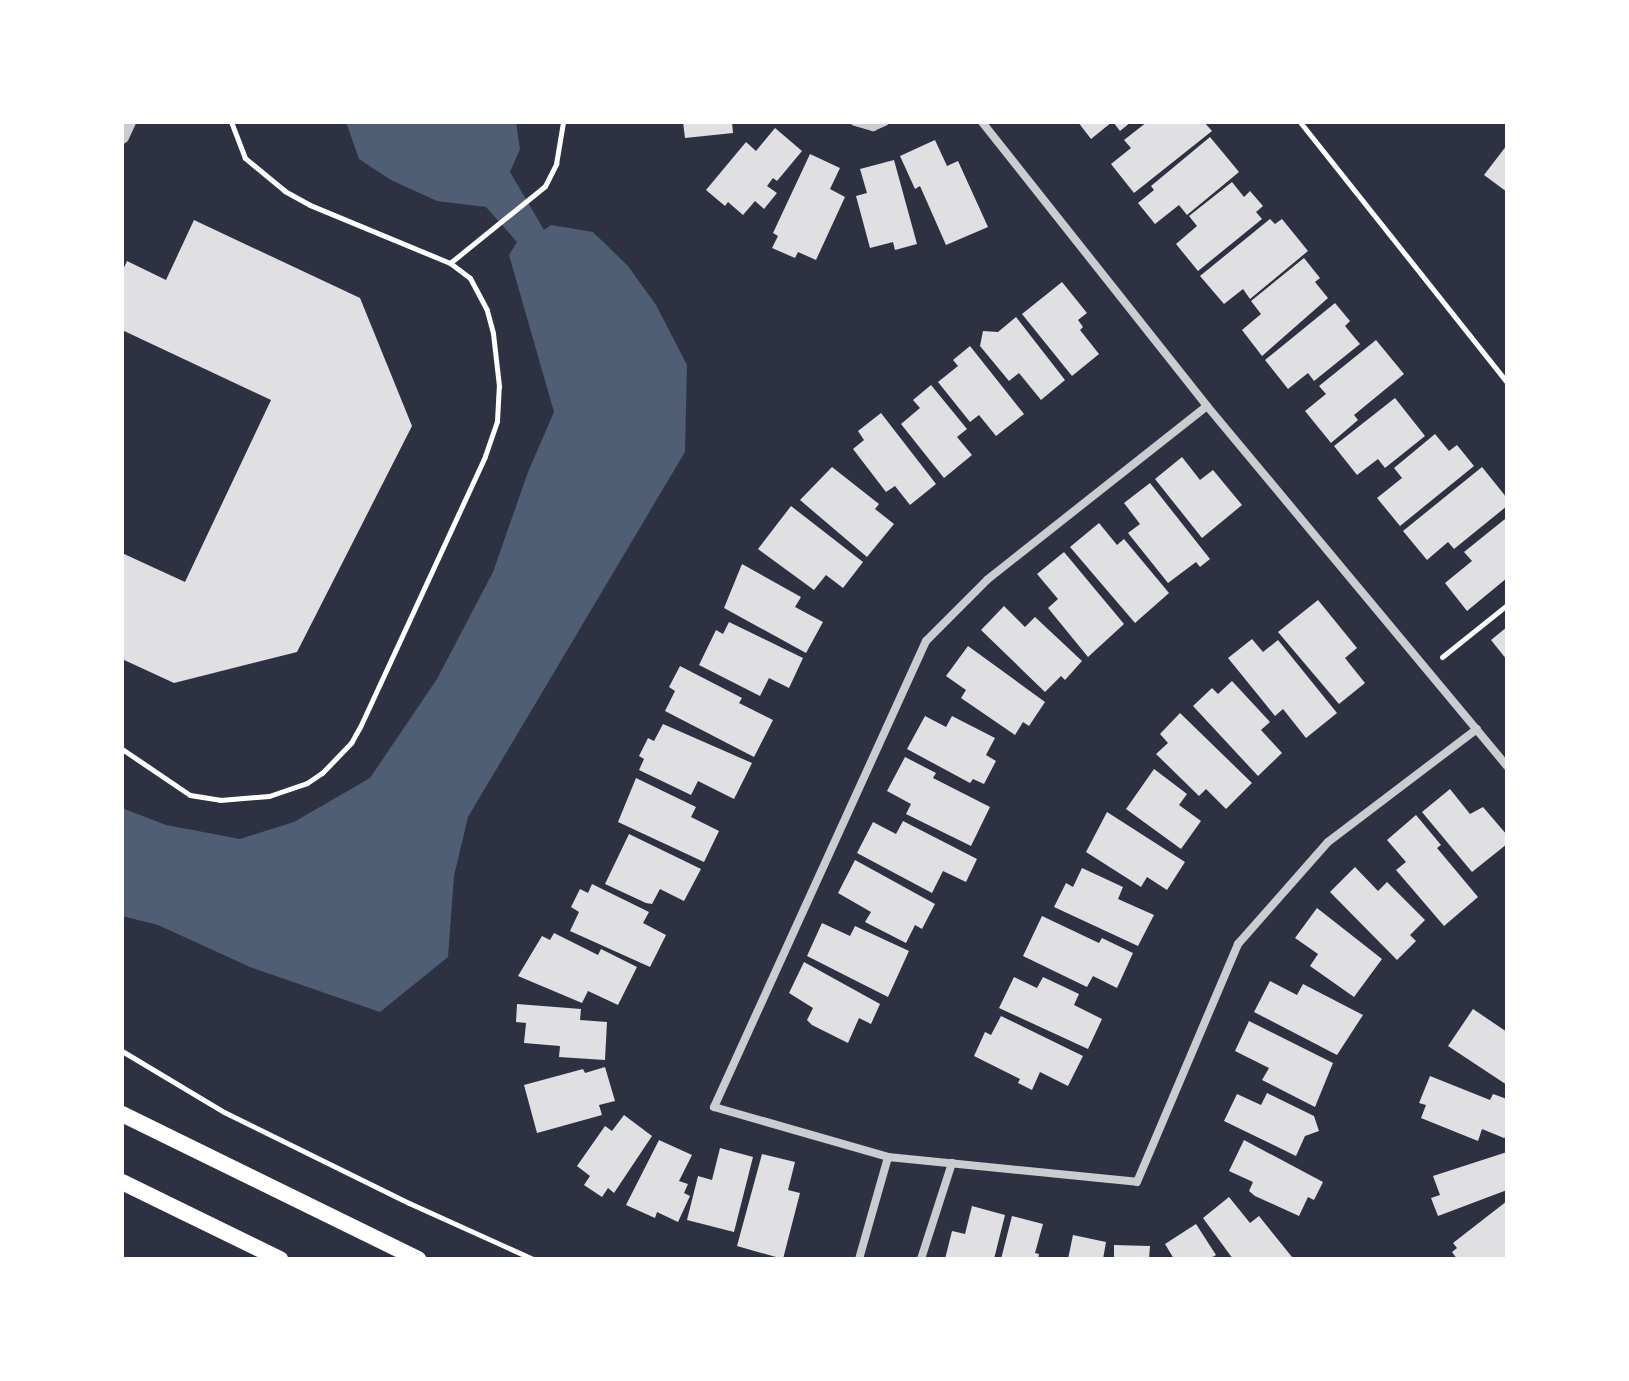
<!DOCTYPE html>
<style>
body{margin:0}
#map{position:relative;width:1629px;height:1381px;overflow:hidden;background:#2d3142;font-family:"DM Sans",sans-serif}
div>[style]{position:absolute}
.water>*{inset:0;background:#4f5d75}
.building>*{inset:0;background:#e0e0e3}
.path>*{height:5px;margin:-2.5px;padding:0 2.5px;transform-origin:2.5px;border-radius:2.5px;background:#fff}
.minor>*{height:8px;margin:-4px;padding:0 4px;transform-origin:4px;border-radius:4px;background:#caccd0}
.tertiary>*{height:14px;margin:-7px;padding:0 7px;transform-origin:7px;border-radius:7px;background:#caccd0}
.secondary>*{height:16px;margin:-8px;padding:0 8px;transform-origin:8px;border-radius:8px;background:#fff}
span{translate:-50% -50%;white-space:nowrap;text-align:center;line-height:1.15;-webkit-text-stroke:6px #fff;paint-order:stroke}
.frame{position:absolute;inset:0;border:124px solid #fff;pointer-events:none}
</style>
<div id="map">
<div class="water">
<i style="clip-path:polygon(346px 122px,516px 122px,520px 149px,510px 172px,544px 230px,551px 225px,593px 232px,628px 266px,656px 305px,687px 365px,685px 452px,468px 817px,454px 876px,448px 957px,380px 1012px,250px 967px,158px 925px,122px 916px,122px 808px,166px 825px,240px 839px,294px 822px,370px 778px,437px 679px,493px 572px,528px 472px,554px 412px,509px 255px,517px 242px,486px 207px,437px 201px,391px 180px,359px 159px)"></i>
</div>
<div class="building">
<i style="clip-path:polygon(683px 122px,732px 122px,733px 133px,685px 138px)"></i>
<i style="clip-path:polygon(1078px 122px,1112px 122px,1091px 139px)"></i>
<i style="clip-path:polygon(1113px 122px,1131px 122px,1120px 131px)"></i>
<i style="clip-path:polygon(1147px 122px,1204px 122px,1212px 131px,1134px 193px,1111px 164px,1131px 148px,1124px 140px)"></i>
<i style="clip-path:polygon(775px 128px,802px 151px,777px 181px,773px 178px,767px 186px,777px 193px,764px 209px,755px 201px,743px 215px,728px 202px,725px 206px,706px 190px,746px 142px,756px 151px)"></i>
<i style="clip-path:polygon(1210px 137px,1239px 172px,1187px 215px,1179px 205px,1155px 224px,1138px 203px,1154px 190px,1151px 186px)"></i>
<i style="clip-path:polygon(935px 140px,947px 166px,958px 161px,988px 227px,946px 245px,920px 186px,915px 189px,900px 156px)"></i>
<i style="clip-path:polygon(1507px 145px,1507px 192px,1484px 175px)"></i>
<i style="clip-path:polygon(810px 154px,840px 168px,830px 189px,845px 197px,816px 260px,798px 252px,795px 258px,772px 248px,778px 236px,773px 233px)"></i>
<i style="clip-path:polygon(894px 160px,917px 244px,895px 250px,893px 242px,870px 248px,856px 196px,867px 193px,860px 169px)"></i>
<i style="clip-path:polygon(1232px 182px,1244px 197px,1250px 191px,1263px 206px,1256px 212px,1262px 219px,1198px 271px,1176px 244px,1197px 226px,1189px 216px)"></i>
<i style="clip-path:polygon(1270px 219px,1275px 224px,1282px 219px,1308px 251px,1250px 299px,1243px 289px,1224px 304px,1200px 276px)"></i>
<i style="clip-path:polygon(194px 220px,360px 298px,412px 426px,297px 652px,174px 683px,122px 659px,122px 553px,185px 582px,271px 400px,122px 330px,122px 272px,127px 261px,166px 280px)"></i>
<i style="clip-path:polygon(1304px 258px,1320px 278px,1315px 282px,1328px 298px,1262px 356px,1242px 330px,1261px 314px,1251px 301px)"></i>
<i style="clip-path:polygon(1062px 282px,1087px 313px,1078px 320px,1083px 327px,1080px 330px,1099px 354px,1072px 376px,1022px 314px)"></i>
<i style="clip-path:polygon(1335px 303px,1350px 321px,1345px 326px,1360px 344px,1314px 381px,1308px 373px,1288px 389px,1265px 360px)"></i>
<i style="clip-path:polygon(1016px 317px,1065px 380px,1041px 400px,1019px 373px,1009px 381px,980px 346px,983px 331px,998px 332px)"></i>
<i style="clip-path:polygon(1376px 340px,1404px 374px,1354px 415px,1358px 420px,1331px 443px,1305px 411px,1326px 394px,1319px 386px)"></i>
<i style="clip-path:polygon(970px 346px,1024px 414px,996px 436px,979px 415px,970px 422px,938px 382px,958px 366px,953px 360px)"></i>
<i style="clip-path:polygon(931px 385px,967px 429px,957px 437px,972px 455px,944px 478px,901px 424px,920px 408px,913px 400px)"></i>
<i style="clip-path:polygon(1395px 398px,1425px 436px,1385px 468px,1378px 459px,1357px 475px,1334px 446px)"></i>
<i style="clip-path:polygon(881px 413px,936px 484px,910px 505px,895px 486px,886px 492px,853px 449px,864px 440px,858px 431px)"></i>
<i style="clip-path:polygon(1435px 434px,1449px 451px,1457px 445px,1474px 466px,1400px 526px,1377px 498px,1402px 478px,1394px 468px)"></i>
<i style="clip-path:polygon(1182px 457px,1200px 480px,1213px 470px,1242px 505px,1202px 538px,1155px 479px)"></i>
<i style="clip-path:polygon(832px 467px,879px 504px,875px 509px,894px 524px,867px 557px,800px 500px)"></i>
<i style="clip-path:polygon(1482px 467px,1507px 498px,1507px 506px,1454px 549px,1448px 542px,1427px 560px,1403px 531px)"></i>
<i style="clip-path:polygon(1150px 483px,1210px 559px,1200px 567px,1196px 562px,1168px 583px,1128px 533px,1140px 524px,1124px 503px)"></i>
<i style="clip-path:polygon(791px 506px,863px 562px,843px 588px,826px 575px,814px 590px,758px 549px)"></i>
<i style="clip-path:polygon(1505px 519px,1507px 578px,1467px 611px,1445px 583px,1472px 561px,1464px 552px)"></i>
<i style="clip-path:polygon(1099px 523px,1117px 545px,1124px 539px,1169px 593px,1135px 623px,1070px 547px)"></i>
<i style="clip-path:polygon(1064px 552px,1124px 624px,1088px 657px,1048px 608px,1058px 599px,1037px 574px)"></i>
<i style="clip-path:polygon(742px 564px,801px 597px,795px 607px,823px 622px,806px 653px,724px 608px)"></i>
<i style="clip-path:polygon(1318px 600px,1357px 648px,1345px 658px,1365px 683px,1339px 704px,1278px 632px)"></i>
<i style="clip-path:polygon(1004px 606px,1025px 627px,1035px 617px,1082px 661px,1065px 680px,1061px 676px,1045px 692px,981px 630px)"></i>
<i style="clip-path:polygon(729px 622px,803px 658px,789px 688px,769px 678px,760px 696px,699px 665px,716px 630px,723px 634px)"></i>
<i style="clip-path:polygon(1507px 627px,1507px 660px,1491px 640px)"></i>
<i style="clip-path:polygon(1252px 639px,1263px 652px,1278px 640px,1337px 713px,1306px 738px,1283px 709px,1275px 716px,1228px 658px)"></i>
<i style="clip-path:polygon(968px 646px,1045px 702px,1029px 726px,1023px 722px,1015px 735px,961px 698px,966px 690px,946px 676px)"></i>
<i style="clip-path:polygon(680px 666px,742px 698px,739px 703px,773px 720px,754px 757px,665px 711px,675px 691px,669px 687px)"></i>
<i style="clip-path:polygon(1232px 681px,1270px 722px,1261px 730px,1282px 753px,1258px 776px,1193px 706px,1212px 688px,1218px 694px)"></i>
<i style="clip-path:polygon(1180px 713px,1252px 783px,1226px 809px,1206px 789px,1199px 796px,1156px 754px,1168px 743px,1160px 734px)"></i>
<i style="clip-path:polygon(925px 716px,946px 727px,952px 716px,995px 738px,986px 755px,996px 761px,984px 784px,973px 779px,970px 783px,907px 749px)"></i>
<i style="clip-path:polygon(663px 724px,752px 763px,734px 799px,698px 781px,691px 795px,639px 770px,644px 759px,639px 756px,648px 738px,654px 741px)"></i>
<i style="clip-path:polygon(905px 757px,936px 773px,933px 778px,990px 807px,971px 846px,906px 814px,911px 804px,887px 791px)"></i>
<i style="clip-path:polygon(1154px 769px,1187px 794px,1179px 805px,1201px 821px,1181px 849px,1126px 809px)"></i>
<i style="clip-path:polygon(636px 778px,696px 807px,691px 817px,719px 831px,704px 862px,618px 822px)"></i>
<i style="clip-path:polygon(1450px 789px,1470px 814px,1483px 807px,1507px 835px,1507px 844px,1472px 872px,1422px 812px)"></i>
<i style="clip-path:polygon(1107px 812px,1185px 862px,1167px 890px,1147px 877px,1141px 887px,1086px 852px)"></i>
<i style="clip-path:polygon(1416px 815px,1441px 845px,1437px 848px,1478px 897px,1444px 926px,1396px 870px,1406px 862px,1387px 840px)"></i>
<i style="clip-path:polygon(903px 821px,977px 859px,966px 882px,943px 871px,932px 893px,857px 853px,873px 822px,896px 834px)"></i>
<i style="clip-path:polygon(629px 834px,701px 869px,684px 901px,660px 889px,652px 904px,646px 903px,605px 884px)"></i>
<i style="clip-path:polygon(855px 860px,935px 904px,922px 929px,915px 925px,906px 943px,865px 922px,871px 912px,838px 893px)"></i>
<i style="clip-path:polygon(1355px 867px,1378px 891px,1387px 882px,1425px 920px,1410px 935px,1416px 941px,1397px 960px,1330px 892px)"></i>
<i style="clip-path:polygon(1082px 868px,1123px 887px,1118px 899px,1154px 915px,1138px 946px,1054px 907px,1066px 883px,1073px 887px)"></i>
<i style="clip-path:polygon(592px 884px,649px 912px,643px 923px,666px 935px,650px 967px,570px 931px,579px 912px,571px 907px,580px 889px,588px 893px)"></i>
<i style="clip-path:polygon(1317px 908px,1382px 959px,1354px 997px,1310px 966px,1318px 954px,1295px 938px)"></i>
<i style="clip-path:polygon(1042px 916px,1099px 943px,1102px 938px,1133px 953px,1117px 988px,1093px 976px,1087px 987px,1023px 956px)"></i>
<i style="clip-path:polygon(822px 923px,850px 936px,855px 926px,909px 951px,888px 997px,807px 956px)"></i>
<i style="clip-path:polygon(554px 933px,598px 955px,601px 949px,637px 967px,618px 1005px,588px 991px,582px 1003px,518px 976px,542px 936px,550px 940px)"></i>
<i style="clip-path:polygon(804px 962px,880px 1004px,871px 1024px,859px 1018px,848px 1043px,812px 1025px,807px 1020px,813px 1008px,789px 993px)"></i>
<i style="clip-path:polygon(1014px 977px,1037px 988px,1043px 977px,1079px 994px,1074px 1005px,1102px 1019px,1088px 1049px,999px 1008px)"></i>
<i style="clip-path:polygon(1270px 981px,1297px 995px,1303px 984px,1363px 1015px,1337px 1055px,1254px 1012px)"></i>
<i style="clip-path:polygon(517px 1004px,581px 1009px,580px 1020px,607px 1022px,605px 1060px,559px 1057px,560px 1046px,524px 1043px,526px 1023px,516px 1022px)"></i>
<i style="clip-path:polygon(1473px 1009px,1507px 1032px,1507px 1085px,1448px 1046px)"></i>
<i style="clip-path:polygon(1001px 1016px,1083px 1056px,1068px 1086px,1040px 1072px,1032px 1090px,1018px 1083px,1020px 1079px,974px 1056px,985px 1032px,991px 1035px)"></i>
<i style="clip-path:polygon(1249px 1021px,1333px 1063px,1315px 1107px,1262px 1080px,1269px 1068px,1235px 1051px)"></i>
<i style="clip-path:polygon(605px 1067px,615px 1101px,599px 1105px,602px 1115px,537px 1133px,524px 1085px,583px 1069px,585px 1073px)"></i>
<i style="clip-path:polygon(1430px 1076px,1490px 1100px,1493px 1094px,1507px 1099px,1507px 1136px,1504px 1138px,1482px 1129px,1478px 1141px,1421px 1118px,1426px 1105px,1419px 1103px)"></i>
<i style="clip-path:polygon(1267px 1093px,1314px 1116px,1319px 1131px,1305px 1136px,1296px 1156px,1224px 1121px,1237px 1094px,1261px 1105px)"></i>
<i style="clip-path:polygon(624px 1115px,652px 1136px,614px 1193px,608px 1188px,602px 1197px,584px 1185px,590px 1176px,577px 1166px,605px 1126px,612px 1131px)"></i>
<i style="clip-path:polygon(659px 1140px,692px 1155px,679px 1181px,688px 1184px,684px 1193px,690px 1196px,678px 1222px,657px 1212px,655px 1218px,626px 1205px)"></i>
<i style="clip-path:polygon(1244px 1140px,1323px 1182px,1314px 1200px,1308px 1197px,1299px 1216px,1255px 1196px,1249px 1191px,1253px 1182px,1229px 1171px)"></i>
<i style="clip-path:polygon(720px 1148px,753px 1157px,734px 1232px,687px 1220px,698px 1176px,712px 1180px)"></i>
<i style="clip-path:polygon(1507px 1152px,1507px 1190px,1438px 1216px,1431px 1198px,1440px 1195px,1433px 1176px)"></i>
<i style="clip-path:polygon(762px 1154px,795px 1162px,788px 1190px,800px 1193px,783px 1259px,737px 1246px)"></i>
<i style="clip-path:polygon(1229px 1197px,1250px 1223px,1259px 1216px,1292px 1257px,1233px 1259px,1203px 1218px)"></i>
<i style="clip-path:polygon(1507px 1201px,1507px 1259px,1457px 1259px,1452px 1252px,1457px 1248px,1453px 1243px)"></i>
<i style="clip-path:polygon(972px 1206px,1005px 1215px,994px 1259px,945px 1259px,952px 1231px,965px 1234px)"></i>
<i style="clip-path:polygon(1012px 1216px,1043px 1224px,1035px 1253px,1039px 1254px,1038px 1259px,1001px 1259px)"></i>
<i style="clip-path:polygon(1196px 1224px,1216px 1255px,1209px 1259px,1174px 1259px,1165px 1244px)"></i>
<i style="clip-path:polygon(1073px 1235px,1106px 1242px,1103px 1259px,1068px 1259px)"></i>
<i style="clip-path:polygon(1114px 1245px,1150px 1246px,1149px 1259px,1114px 1259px)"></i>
</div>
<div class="path">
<i style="left:1300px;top:122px;width:332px;rotate:51.5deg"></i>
<i style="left:450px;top:263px;width:122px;rotate:-39deg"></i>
<i style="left:545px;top:186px;width:25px;rotate:-63deg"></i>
<i style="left:556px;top:164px;width:43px;rotate:-80.5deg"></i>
<i style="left:1442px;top:657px;width:83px;rotate:-38.7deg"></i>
<i style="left:122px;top:749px;width:82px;rotate:34.1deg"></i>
<i style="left:190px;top:795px;width:30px;rotate:9deg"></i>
<i style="left:220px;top:800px;width:49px;rotate:-4.7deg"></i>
<i style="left:269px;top:796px;width:40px;rotate:-18.9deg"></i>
<i style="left:307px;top:783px;width:18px;rotate:-34deg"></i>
<i style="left:322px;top:773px;width:42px;rotate:-46deg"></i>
<i style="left:351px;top:743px;width:18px;rotate:-61deg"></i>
<i style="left:360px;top:727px;width:298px;rotate:-65.2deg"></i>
<i style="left:485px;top:456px;width:37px;rotate:-71deg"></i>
<i style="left:497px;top:421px;width:35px;rotate:-87deg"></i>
<i style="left:499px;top:386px;width:53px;rotate:-96.5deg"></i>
<i style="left:493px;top:333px;width:24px;rotate:-105deg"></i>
<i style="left:487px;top:310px;width:36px;rotate:-118deg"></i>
<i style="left:470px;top:278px;width:25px;rotate:-143deg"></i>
<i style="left:450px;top:263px;width:152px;rotate:-157.5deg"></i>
<i style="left:310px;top:205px;width:29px;rotate:-151deg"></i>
<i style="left:285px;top:191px;width:52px;rotate:-140.5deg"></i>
<i style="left:245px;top:158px;width:39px;rotate:-111deg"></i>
<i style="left:122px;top:1051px;width:119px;rotate:30.9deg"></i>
<i style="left:224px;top:1112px;width:206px;rotate:26.2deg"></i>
<i style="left:409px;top:1203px;width:136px;rotate:24.3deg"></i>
</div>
<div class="minor">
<i style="left:855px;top:122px;width:19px;rotate:16deg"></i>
<i style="left:873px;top:127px;width:13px;rotate:-23deg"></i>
<i style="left:982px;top:122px;width:362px;rotate:51.6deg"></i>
<i style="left:1207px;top:406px;width:469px;rotate:50.2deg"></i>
<i style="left:1207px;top:406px;width:280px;rotate:141.7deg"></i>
<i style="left:987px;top:580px;width:86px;rotate:135deg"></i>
<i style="left:926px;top:641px;width:512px;rotate:114.46deg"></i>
<i style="left:714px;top:1107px;width:181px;rotate:16deg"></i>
<i style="left:888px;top:1157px;width:250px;rotate:5.7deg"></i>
<i style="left:1137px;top:1182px;width:259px;rotate:-67deg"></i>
<i style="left:1238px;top:944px;width:136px;rotate:-48.6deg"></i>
<i style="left:1328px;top:842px;width:187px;rotate:-37.2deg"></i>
<i style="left:859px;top:1259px;width:106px;rotate:-74.1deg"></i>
<i style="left:921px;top:1259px;width:101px;rotate:-72.1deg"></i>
</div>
<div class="tertiary">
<i style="left:122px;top:137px;width:17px;rotate:-65deg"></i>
</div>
<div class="secondary">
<i style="left:122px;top:1114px;width:330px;rotate:26.1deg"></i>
<i style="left:122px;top:1182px;width:176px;rotate:26deg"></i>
</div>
<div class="frame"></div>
</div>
